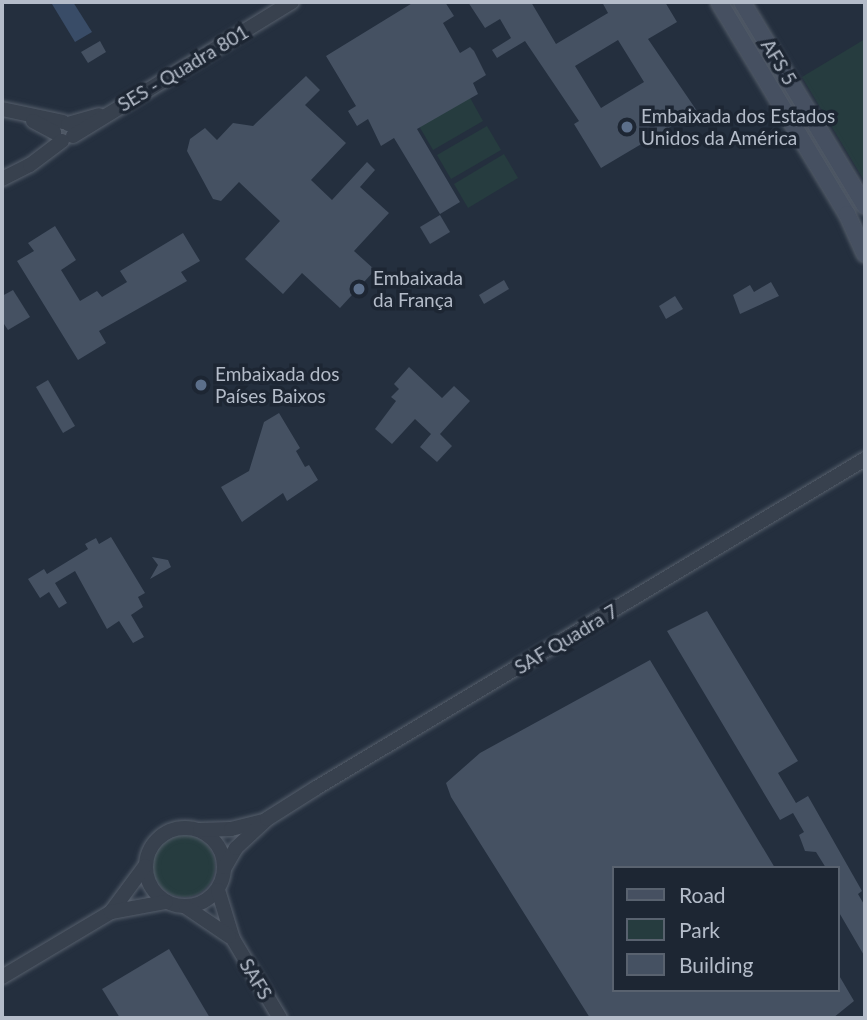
<!DOCTYPE html>
<meta charset="utf-8">
<style>
body{margin:0}
#map{position:relative;width:867px;height:1020px;overflow:hidden;background:#242f3e;font-family:Lato,sans-serif}
div>[style]{position:absolute}
.green>*{inset:0;background:#263c3f}
.round{border-radius:50%}
.water>*{inset:0;background:#394c67}
.building>*{inset:0;background:#455162}
.roads{filter:drop-shadow(0 0 2px #565f6c) drop-shadow(0 0 2px #565f6c)}
.tertiary>*{height:14px;margin:-7px;padding:0 7px;transform-origin:7px;border-radius:7px;background:#38414e}
.tertiary>.ring{margin:-7px;padding:0;box-sizing:content-box;background:none;border:14px solid #38414e;border-radius:50%}
.secondary>*{height:16px;margin:-8px;padding:0 8px;transform-origin:8px;border-radius:8px;background:#465061}
.dots>*{width:19px;height:19px;translate:-50% -50%;box-sizing:border-box;border:4px solid #1d2633;border-radius:50%}
span{translate:-50% -50%;white-space:nowrap;text-align:center;line-height:1.15;-webkit-text-stroke:7px #1d2633;paint-order:stroke}
.street-label{font-size:19px;color:#b4bcc9}
.poi-label{font-size:19px;color:#b4bcc9}
.left{translate:0 -50%;text-align:left}
.frame{position:absolute;inset:0;border:4px solid #b4bcc9;pointer-events:none}
.legend{position:absolute;left:612px;top:866px;width:228px;height:126px;box-sizing:border-box;background:#1d2633;border:2px solid #59626f;margin:0;padding:9px 12px;list-style:none;font-size:21px;color:#b4bcc9}
.legend li{display:flex;align-items:center;gap:14px;height:35px}
.legend b{width:35px;border:2px solid #59626f}
</style>
<div id="map">
<div class="green">
<i style="clip-path:polygon(865px 39px,865px 182px,802px 77px)"></i>
<i style="clip-path:polygon(469px 96px,483px 121px,433px 150px,419px 126px)"></i>
<i style="clip-path:polygon(487px 126px,501px 150px,451px 179px,437px 155px)"></i>
<i style="clip-path:polygon(504px 154px,518px 178px,468px 208px,454px 184px)"></i>
<i class="round" style="left:153px;top:835px;width:62px;height:62px"></i>
</div>
<div class="water">
<i style="clip-path:polygon(56px 2px,73px 2px,92px 32px,75px 42px,52px 4px)"></i>
</div>
<div class="building">
<i style="clip-path:polygon(414px 2px,445px 2px,454px 16px,443px 23px,460px 53px,470px 47px,474px 51px,486px 75px,473px 83px,478px 94px,417px 129px,460px 202px,440px 214px,394px 138px,381px 146px,368px 119px,357px 126px,348px 111px,356px 106px,326px 56px)"></i>
<i style="clip-path:polygon(evenodd,468px 2px,531px 2px,556px 44px,608px 13px,602px 2px,665px 2px,677px 22px,648px 39px,697px 111px,601px 168px,574px 124px,579px 121px,525px 41px,497px 58px,492px 50px,511px 38px,500px 19px,485px 28px,468px 2px,618px 40px,644px 82px,601px 108px,575px 66px,618px 40px)"></i>
<i style="clip-path:polygon(100px 41px,106px 52px,88px 63px,81px 52px)"></i>
<i style="clip-path:polygon(306px 76px,320px 90px,305px 105px,346px 143px,311px 180px,332px 200px,367px 162px,375px 170px,360px 187px,389px 213px,354px 251px,375px 270px,340px 308px,302px 273px,283px 294px,245px 259px,280px 221px,239px 182px,221px 201px,213px 199px,187px 151px,190px 139px,205px 128px,217px 140px,233px 123px,253px 126px)"></i>
<i style="clip-path:polygon(440px 215px,450px 232px,430px 244px,420px 227px)"></i>
<i style="clip-path:polygon(55px 226px,76px 260px,61px 270px,80px 301px,97px 291px,102px 297px,127px 282px,120px 271px,183px 233px,200px 261px,181px 272px,187px 281px,99px 331px,106px 343px,78px 360px,17px 261px,34px 251px,28px 243px)"></i>
<i style="clip-path:polygon(504px 280px,509px 289px,484px 304px,479px 295px)"></i>
<i style="clip-path:polygon(771px 282px,779px 296px,740px 314px,733px 295px,750px 285px,754px 292px)"></i>
<i style="clip-path:polygon(13px 290px,30px 317px,8px 330px,2px 321px,2px 296px)"></i>
<i style="clip-path:polygon(675px 296px,683px 309px,666px 319px,659px 306px)"></i>
<i style="clip-path:polygon(409px 367px,442px 398px,454px 386px,470px 401px,440px 434px,452px 446px,437px 462px,420px 447px,431px 434px,415px 419px,392px 444px,375px 429px,396px 401px,391px 397px,399px 389px,394px 384px)"></i>
<i style="clip-path:polygon(48px 380px,75px 426px,63px 433px,36px 387px)"></i>
<i style="clip-path:polygon(279px 413px,300px 448px,296px 451px,305px 467px,309px 465px,318px 480px,287px 501px,283px 493px,242px 522px,221px 487px,249px 471px,264px 422px)"></i>
<i style="clip-path:polygon(111px 537px,145px 593px,138px 597px,143px 607px,131px 615px,144px 637px,133px 643px,119px 621px,107px 629px,75px 571px,55px 583px,67px 603px,59px 608px,49px 592px,40px 598px,28px 579px,44px 569px,47px 574px,88px 549px,85px 544px,96px 538px,99px 544px)"></i>
<i style="clip-path:polygon(152px 557px,168px 560px,171px 567px,150px 579px,158px 565px)"></i>
<i style="clip-path:polygon(707px 611px,798px 761px,778px 773px,796px 803px,808px 796px,862px 891px,858px 894px,865px 906px,865px 957px,837px 909px,837px 868px,826px 868px,816px 852px,805px 851px,799px 835px,804px 832px,793px 813px,780px 820px,667px 631px)"></i>
<i style="clip-path:polygon(650px 660px,775px 868px,613px 868px,613px 990px,837px 990px,837px 972px,854px 1001px,833px 1018px,590px 1018px,451px 797px,446px 783px,480px 753px)"></i>
<i style="clip-path:polygon(169px 949px,210px 1018px,120px 1018px,102px 989px)"></i>
</div>
<div class="roads">
<div class="tertiary">
<i style="left:2px;top:109px;width:62px;rotate:12deg"></i>
<i style="left:33px;top:121px;width:24px;rotate:28deg"></i>
<i style="left:68px;top:124px;width:32px;rotate:-16deg"></i>
<i style="left:73px;top:136px;width:257px;rotate:-31.5deg"></i>
<i style="left:2px;top:179px;width:31px;rotate:-27deg"></i>
<i style="left:30px;top:165px;width:40px;rotate:-37deg"></i>
<i class="ring" style="left:146px;top:828px;width:64px;height:64px"></i>
<i style="left:200px;top:830px;width:31px;rotate:-2deg"></i>
<i style="left:231px;top:829px;width:32px;rotate:-14deg"></i>
<i style="left:225px;top:867px;width:22px;rotate:-60deg"></i>
<i style="left:236px;top:848px;width:42px;rotate:-43.1deg"></i>
<i style="left:267px;top:819px;width:58px;rotate:-32.3deg"></i>
<i style="left:316px;top:788px;width:640px;rotate:-30.93deg"></i>
<i style="left:218px;top:890px;width:51px;rotate:73deg"></i>
<i style="left:233px;top:939px;width:92px;rotate:59.3deg"></i>
<i style="left:186px;top:907px;width:52px;rotate:34deg"></i>
<i style="left:111px;top:912px;width:57px;rotate:-53.5deg"></i>
<i style="left:2px;top:977px;width:127px;rotate:-30.8deg"></i>
<i style="left:111px;top:912px;width:56px;rotate:-10.3deg"></i>
</div>
<div class="secondary">
<i style="left:719px;top:2px;width:248px;rotate:58.9deg"></i>
<i style="left:847px;top:214px;width:44px;rotate:65.8deg"></i>
<i style="left:742px;top:2px;width:238px;rotate:58.9deg"></i>
</div>
</div>
<div class="dots">
<i style="left:627px;top:127px;background:#5c6f8a"></i>
<i style="left:359px;top:289px;background:#5c6f8a"></i>
<i style="left:201px;top:385px;background:#5c6f8a"></i>
</div>
<div class="street-label">
<span style="left:779px;top:62px;rotate:59deg">AFS 5</span>
<span style="left:183px;top:68px;rotate:-31deg">SES - Quadra 801</span>
<span style="left:566px;top:639px;rotate:-31deg">SAF Quadra 7</span>
<span style="left:256px;top:979px;rotate:59deg">SAFS</span>
</div>
<div class="poi-label">
<span class="left" style="left:641px;top:127px">Embaixada dos Estados<br>Unidos da América</span>
<span class="left" style="left:373px;top:289px">Embaixada<br>da França</span>
<span class="left" style="left:215px;top:385px">Embaixada dos<br>Países Baixos</span>
</div>
<div class="frame"></div>
<ul class="legend">
<li><b style="height:9px;background:#465061"></b>Road</li>
<li><b style="height:19px;background:#263c3f"></b>Park</li>
<li><b style="height:19px;background:#455162"></b>Building</li>
</ul>
</div>
